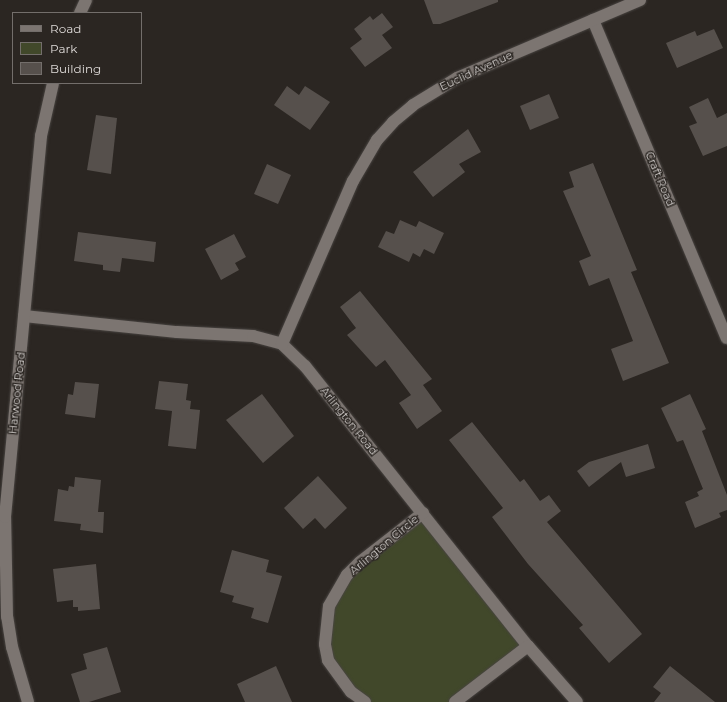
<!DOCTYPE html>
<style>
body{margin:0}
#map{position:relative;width:727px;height:702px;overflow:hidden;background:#2b2622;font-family:Montserrat,sans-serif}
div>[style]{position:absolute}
.green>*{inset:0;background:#41482a}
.building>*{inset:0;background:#56504c}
.roads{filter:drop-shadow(0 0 1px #484441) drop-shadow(0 0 1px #484441)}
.street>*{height:12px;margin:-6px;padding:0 6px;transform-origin:6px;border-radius:6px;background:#7c7571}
span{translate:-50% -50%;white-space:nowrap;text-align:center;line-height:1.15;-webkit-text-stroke:3px #2b2622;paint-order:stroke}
.street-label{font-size:11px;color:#dfdbd9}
.legend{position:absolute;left:12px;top:12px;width:130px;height:72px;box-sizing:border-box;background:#2b2622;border:1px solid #736e6b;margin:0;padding:5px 7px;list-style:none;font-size:12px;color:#dfdbd9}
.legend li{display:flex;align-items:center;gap:8px;height:20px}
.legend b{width:20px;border:1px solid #736e6b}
</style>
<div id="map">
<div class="green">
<i style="clip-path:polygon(423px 513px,528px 646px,455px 702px,365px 702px,351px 692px,325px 644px,337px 590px)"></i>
</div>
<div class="building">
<i style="clip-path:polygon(424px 0,498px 0,498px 2px,440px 24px,433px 24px)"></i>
<i style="clip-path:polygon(382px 13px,393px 27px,382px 35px,392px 48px,365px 67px,350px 48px,362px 39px,354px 29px,370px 16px,373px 20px)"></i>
<i style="clip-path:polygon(714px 29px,723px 48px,677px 68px,666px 43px,695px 31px,697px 36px)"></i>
<i style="clip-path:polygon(287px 86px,299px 95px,305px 86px,330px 102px,310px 130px,274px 105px)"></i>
<i style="clip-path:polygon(549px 94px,559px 118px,530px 130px,520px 106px)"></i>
<i style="clip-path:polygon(708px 98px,717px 118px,727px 113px,727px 146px,703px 156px,689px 126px,697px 123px,689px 107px)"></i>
<i style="clip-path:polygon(96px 115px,117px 118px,111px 174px,87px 170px)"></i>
<i style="clip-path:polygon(468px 129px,481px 152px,459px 164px,465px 172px,433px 197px,413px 172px)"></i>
<i style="clip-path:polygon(593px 163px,637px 270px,631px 272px,669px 363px,623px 381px,611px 349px,633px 341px,609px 278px,589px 286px,579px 261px,591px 256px,563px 191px,574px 187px,569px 172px)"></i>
<i style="clip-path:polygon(267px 164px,291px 175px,278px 204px,254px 194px)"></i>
<i style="clip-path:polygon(400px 220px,416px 227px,419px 221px,444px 233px,434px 254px,424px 249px,420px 257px,413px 253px,409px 262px,378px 247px,386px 231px,394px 234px)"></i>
<i style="clip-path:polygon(78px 232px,156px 242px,154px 262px,122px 258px,120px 272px,103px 270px,103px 265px,74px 261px)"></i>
<i style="clip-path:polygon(234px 234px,246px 257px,235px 263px,239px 270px,221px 280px,205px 249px)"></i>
<i style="clip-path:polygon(360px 291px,432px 379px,423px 385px,442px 411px,417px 429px,399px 403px,411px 395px,385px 360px,376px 367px,347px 335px,356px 328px,340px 307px)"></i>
<i style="clip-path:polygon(159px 381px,188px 384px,186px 400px,191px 401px,190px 409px,200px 410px,196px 449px,168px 446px,172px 411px,155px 409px)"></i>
<i style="clip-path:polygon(75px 382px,99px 384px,95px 418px,65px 414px,68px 394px,73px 395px)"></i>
<i style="clip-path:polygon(262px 394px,294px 436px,263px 463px,226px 420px)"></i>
<i style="clip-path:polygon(690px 394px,706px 429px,702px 431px,727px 495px,727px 510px,719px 513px,721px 517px,695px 528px,685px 502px,699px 496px,697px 492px,703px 489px,683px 440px,677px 442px,661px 408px)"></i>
<i style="clip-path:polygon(472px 422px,520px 482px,524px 479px,540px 501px,549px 495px,561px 511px,547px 522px,642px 634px,609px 663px,579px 628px,583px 625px,528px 564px,492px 517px,503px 508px,449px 440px)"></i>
<i style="clip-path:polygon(648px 444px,655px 468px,626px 477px,621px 462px,589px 487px,577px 471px,589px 462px)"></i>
<i style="clip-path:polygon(318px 476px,347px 508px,325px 529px,315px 518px,303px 529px,284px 508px)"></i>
<i style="clip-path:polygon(75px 477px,101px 480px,98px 512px,104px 512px,103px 533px,80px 530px,81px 524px,54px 521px,58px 489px,68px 491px,69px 486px,74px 487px)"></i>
<i style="clip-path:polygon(232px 550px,269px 560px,266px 572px,282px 576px,268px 623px,251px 618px,254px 608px,232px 602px,234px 596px,220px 592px)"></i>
<i style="clip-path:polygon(96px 564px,100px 609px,78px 611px,78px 607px,73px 607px,73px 600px,57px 602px,53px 569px)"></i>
<i style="clip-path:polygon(107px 647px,121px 692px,89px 702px,80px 702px,71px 674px,87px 669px,83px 654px)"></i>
<i style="clip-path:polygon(276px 666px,292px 702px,245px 702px,237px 684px)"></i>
<i style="clip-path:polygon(670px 666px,715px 702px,654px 702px,661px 693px,653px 687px)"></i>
</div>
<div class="roads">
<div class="street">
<i style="left:80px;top:13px;width:14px;rotate:-65deg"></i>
<i style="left:593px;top:20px;width:345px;rotate:67.2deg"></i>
<i style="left:24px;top:316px;width:154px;rotate:6deg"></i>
<i style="left:177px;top:332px;width:76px;rotate:3deg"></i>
<i style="left:253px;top:336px;width:30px;rotate:15deg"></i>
<i style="left:282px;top:344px;width:32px;rotate:44deg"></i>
<i style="left:305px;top:366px;width:358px;rotate:51.5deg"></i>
<i style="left:528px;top:646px;width:74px;rotate:48.8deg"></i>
<i style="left:282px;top:344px;width:178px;rotate:-66.5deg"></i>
<i style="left:353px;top:181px;width:48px;rotate:-59.7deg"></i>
<i style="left:377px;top:140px;width:24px;rotate:-48deg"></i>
<i style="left:393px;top:122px;width:26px;rotate:-40deg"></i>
<i style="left:413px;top:105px;width:52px;rotate:-31.5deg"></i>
<i style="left:457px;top:78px;width:199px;rotate:-23.1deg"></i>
<i style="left:28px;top:702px;width:57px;rotate:-106.2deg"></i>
<i style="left:12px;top:647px;width:30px;rotate:-99deg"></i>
<i style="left:7px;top:617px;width:100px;rotate:-91.1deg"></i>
<i style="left:5px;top:517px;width:383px;rotate:-84.6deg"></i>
<i style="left:41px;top:136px;width:54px;rotate:-77.2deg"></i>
<i style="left:365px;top:702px;width:17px;rotate:-144deg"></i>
<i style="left:351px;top:692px;width:39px;rotate:-126deg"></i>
<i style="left:328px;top:660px;width:16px;rotate:-101deg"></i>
<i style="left:325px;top:644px;width:38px;rotate:-84deg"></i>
<i style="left:329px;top:606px;width:36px;rotate:-60deg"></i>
<i style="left:347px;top:575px;width:18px;rotate:-45deg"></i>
<i style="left:360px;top:562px;width:80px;rotate:-37.9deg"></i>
<i style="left:455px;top:702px;width:92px;rotate:-37.5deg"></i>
</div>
</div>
<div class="street-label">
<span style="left:476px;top:71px;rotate:-25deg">Euclid Avenue</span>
<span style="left:660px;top:179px;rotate:67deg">Craft Road</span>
<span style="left:17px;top:393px;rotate:-84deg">Harwood Road</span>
<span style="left:349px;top:421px;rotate:51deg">Arlington Road</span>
<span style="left:384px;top:545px;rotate:-40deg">Arlington Circle</span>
</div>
<ul class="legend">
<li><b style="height:5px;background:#7c7571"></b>Road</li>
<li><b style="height:11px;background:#41482a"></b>Park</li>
<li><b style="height:11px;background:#56504c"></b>Building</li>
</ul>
</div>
